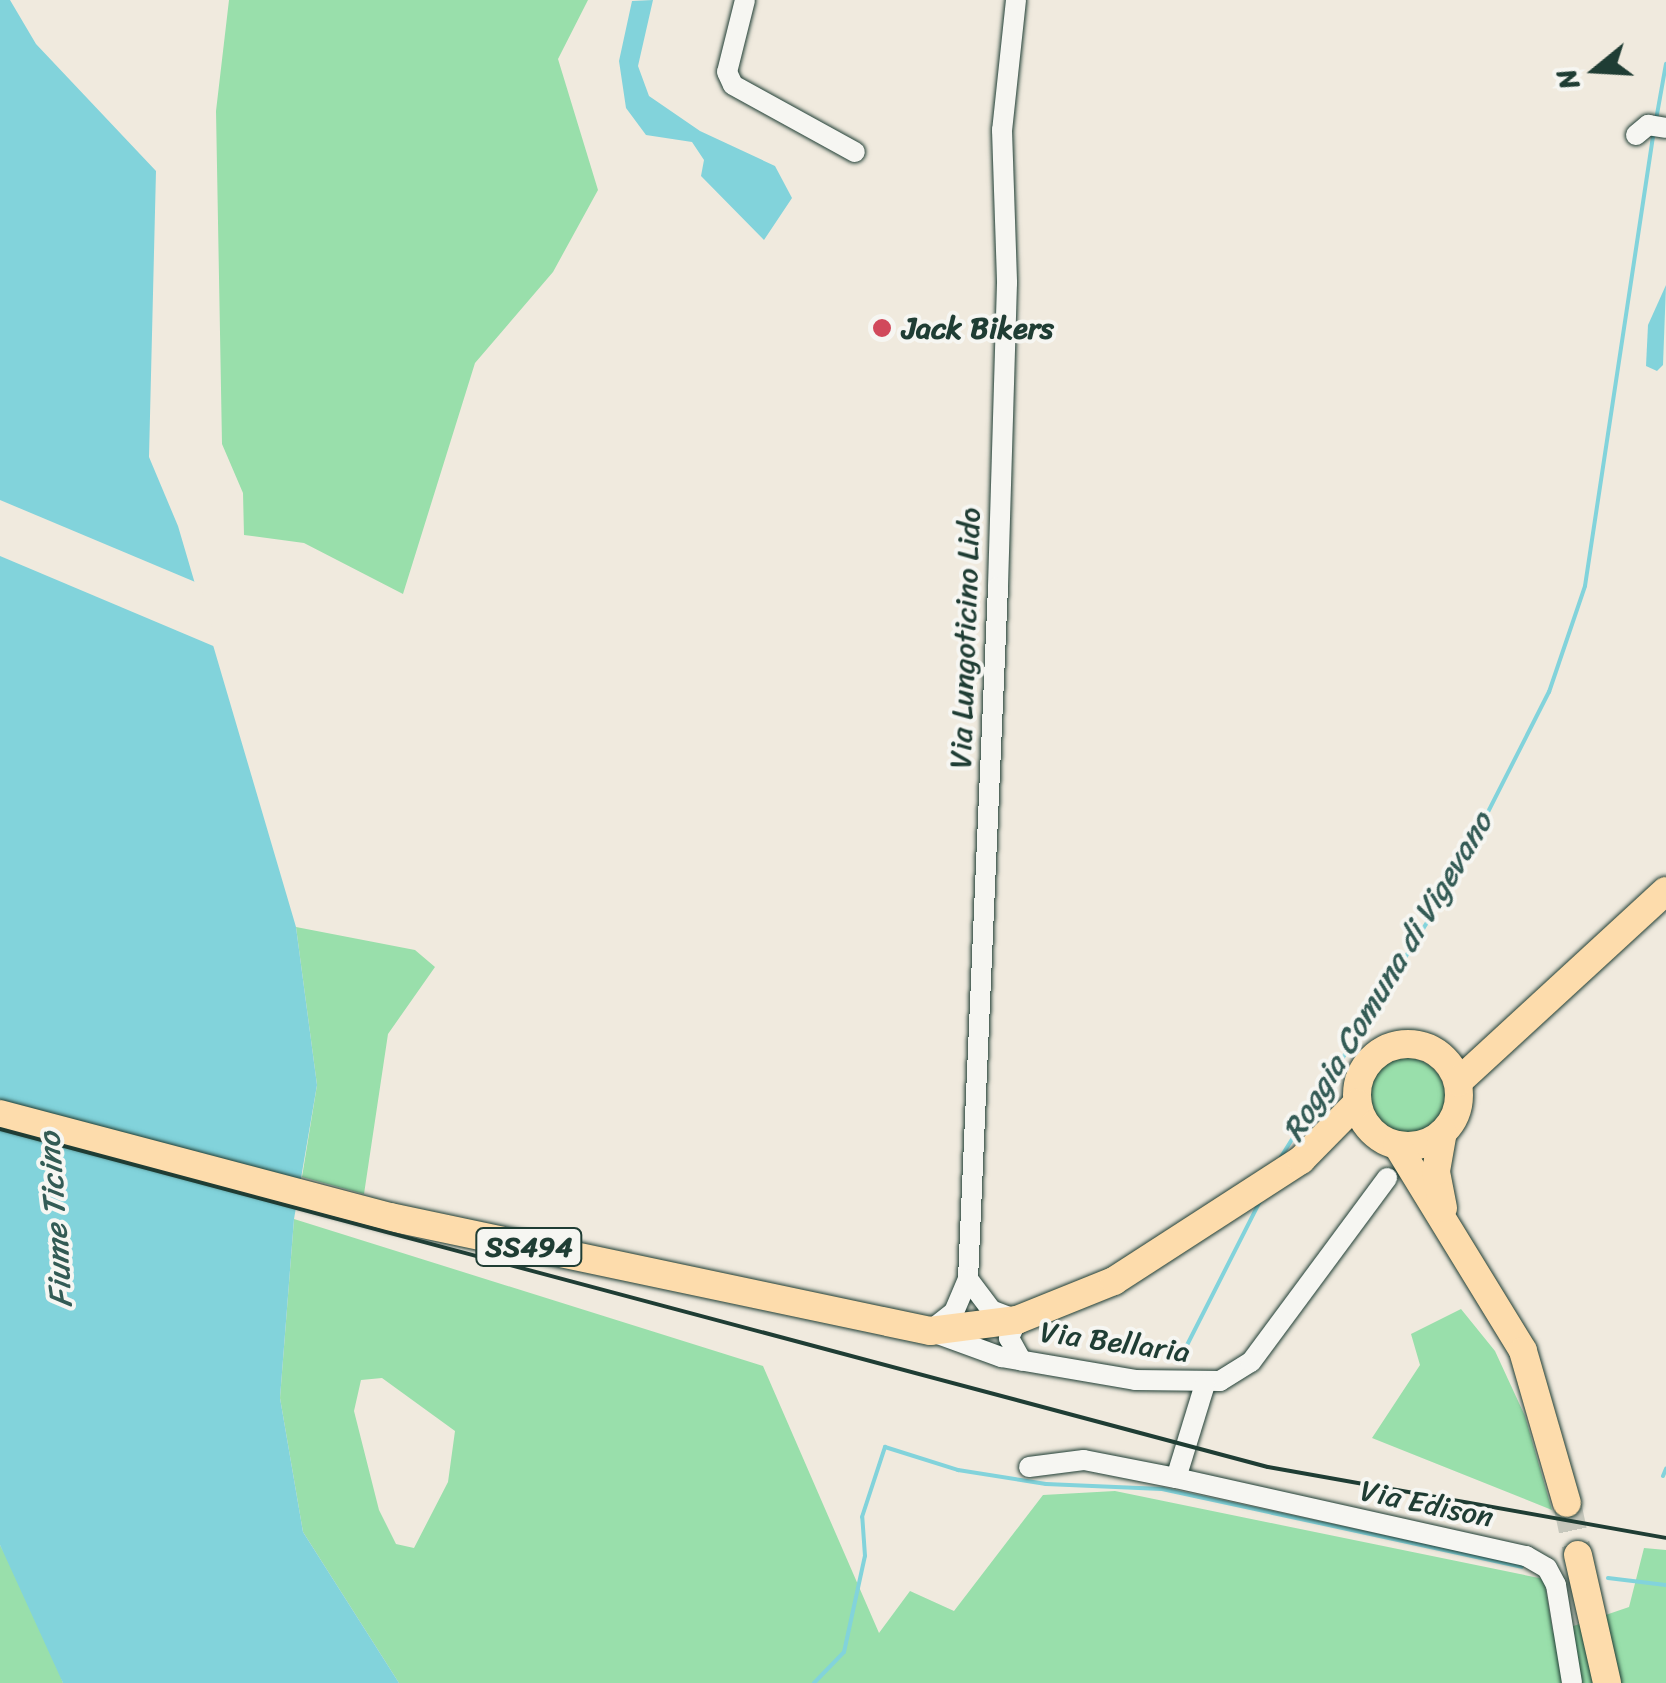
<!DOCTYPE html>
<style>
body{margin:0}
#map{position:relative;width:1666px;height:1683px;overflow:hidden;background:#f0eade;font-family:Sriracha,sans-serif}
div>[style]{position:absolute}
.green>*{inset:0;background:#99dfab}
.round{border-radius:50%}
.water>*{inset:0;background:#82d3db}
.pier>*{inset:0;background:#f0eade}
.stream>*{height:4px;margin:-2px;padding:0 2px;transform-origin:2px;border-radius:2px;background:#82d3db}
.major-tunnel>*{height:28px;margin-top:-14px;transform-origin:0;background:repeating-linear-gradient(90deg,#c6c7bc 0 28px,transparent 0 42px)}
.roads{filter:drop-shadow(0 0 2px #1f3d34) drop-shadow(0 0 2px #1f3d34)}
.minor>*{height:20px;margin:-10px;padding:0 10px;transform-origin:10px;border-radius:10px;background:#f6f6f2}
.major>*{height:28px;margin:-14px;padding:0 14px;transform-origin:14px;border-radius:14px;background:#fddcac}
.major>.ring{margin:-14px;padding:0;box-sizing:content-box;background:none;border:28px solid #fddcac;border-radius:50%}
.rail>*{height:4px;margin:-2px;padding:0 2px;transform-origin:2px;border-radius:2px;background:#1f3d34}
.dots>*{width:28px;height:28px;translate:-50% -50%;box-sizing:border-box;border:5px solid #f6f6f2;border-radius:50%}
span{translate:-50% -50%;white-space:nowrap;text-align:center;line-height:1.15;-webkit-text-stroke:8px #f6f6f2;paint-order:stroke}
.shield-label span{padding:2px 8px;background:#f6f6f2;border:2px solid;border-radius:8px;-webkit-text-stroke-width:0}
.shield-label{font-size:28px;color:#1f3d34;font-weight:700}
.poi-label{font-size:30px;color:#1f3d34;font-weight:700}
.left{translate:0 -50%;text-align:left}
.street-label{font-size:30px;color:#1f3d34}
.water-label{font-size:32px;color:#335b55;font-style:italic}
.north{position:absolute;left:1546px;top:20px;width:100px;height:100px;-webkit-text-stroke:8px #f6f6f2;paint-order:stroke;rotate:252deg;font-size:28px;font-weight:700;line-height:40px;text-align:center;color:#1f3d34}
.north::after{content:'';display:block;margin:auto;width:35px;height:45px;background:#1f3d34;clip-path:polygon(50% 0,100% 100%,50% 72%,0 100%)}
</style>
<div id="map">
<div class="green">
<i style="clip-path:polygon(229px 0,588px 0,558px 59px,598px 190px,553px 272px,475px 363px,403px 594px,304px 543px,244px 535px,243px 493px,222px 444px,216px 111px)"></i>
<i style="clip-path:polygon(296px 927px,415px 950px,435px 967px,388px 1034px,364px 1194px,302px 1177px,317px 1085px)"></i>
<i class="round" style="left:1369px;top:1058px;width:76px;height:76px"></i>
<i style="clip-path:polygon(evenodd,294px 1219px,763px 1366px,879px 1633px,910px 1591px,954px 1611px,1043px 1495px,1115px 1491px,1544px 1579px,1553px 1633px,1629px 1607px,1644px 1548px,1666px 1550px,1666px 1683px,399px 1683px,303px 1532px,280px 1398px,294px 1219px,382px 1378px,455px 1431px,448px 1482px,414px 1548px,396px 1544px,379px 1510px,354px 1411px,361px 1380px,382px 1378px)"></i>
<i style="clip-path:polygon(1461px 1309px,1495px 1351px,1525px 1416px,1552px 1510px,1372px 1438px,1420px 1365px,1411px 1334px)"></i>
<i style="clip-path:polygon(0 1545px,40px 1619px,63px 1683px,0 1683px)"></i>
</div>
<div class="water">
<i style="clip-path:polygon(0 0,10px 0,36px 44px,156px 171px,149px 457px,178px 526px,296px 927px,317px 1085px,294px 1219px,280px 1398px,303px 1532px,399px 1683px,63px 1683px,0 1545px)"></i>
<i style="clip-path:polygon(653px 0,638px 66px,649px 96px,700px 131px,775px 166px,792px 198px,764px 240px,701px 176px,704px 160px,692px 142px,646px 135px,626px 108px,619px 61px,632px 1px)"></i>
<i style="clip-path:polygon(1666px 285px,1663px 365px,1657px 371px,1646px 366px,1648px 325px)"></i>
</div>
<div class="pier">
<i style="clip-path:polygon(0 500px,200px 584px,218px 648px,0 556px)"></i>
</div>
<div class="stream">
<i style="left:1656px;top:120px;width:57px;rotate:-79.9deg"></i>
<i style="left:1281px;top:1157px;width:330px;rotate:-58.1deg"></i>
<i style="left:1455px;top:877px;width:208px;rotate:-63.1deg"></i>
<i style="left:1549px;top:692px;width:112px;rotate:-71.2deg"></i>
<i style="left:1585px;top:586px;width:456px;rotate:-81.4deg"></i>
<i style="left:1183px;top:1353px;width:170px;rotate:-63.1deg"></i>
<i style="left:1663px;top:1476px;width:8px;rotate:-67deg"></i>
<i style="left:1608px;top:1578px;width:58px;rotate:6.9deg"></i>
<i style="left:814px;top:1683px;width:43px;rotate:-45.9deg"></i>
<i style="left:844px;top:1652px;width:98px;rotate:-77.7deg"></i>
<i style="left:865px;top:1556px;width:39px;rotate:-94deg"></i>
<i style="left:862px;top:1517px;width:74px;rotate:-71.8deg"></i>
<i style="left:885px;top:1447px;width:77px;rotate:17.5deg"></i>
<i style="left:958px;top:1470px;width:89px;rotate:9deg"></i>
<i style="left:1046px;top:1484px;width:116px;rotate:2.5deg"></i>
<i style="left:1162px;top:1489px;width:368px;rotate:12.2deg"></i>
</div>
<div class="major-tunnel">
<i style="left:1567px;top:1503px;width:53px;rotate:78.1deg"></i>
</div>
<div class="roads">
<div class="minor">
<i style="left:745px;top:0;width:74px;rotate:104deg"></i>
<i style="left:727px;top:72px;width:14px;rotate:65deg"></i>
<i style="left:733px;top:85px;width:139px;rotate:28.8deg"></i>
<i style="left:1016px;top:0;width:131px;rotate:96.1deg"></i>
<i style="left:1002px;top:130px;width:153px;rotate:88.1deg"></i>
<i style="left:1007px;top:283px;width:304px;rotate:91.7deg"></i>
<i style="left:998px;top:587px;width:693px;rotate:92.48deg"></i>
<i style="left:968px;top:1279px;width:36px;rotate:113deg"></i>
<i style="left:954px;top:1312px;width:31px;rotate:142deg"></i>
<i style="left:930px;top:1331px;width:76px;rotate:20.1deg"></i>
<i style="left:1001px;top:1357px;width:136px;rotate:9.7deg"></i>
<i style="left:1135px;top:1380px;width:85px;rotate:0.7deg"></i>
<i style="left:1220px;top:1381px;width:36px;rotate:-32deg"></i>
<i style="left:1251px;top:1362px;width:229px;rotate:-53.5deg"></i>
<i style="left:1636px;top:135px;width:16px;rotate:-40deg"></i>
<i style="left:1648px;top:125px;width:18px;rotate:9deg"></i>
<i style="left:968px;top:1279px;width:39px;rotate:53deg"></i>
<i style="left:991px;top:1310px;width:28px;rotate:21deg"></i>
<i style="left:1017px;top:1320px;width:20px;rotate:114deg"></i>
<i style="left:1009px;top:1338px;width:26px;rotate:61deg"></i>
<i style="left:1205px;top:1384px;width:98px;rotate:107.1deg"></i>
<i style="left:1176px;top:1478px;width:359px;rotate:12.6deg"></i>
<i style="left:1526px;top:1556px;width:24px;rotate:30deg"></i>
<i style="left:1547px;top:1568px;width:19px;rotate:62deg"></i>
<i style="left:1556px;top:1585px;width:99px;rotate:80.7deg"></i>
<i style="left:1029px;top:1467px;width:55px;rotate:-7.3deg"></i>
<i style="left:1084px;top:1460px;width:94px;rotate:11.1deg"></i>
</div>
<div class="major">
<i class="ring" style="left:1357px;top:1044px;width:74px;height:74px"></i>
<i style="left:1458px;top:1082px;width:282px;rotate:-42.6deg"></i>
<i style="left:0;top:1114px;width:403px;rotate:14.8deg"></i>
<i style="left:390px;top:1217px;width:552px;rotate:11.92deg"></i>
<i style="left:930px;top:1331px;width:88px;rotate:-7.2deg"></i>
<i style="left:1017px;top:1320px;width:105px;rotate:-21.9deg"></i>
<i style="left:1114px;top:1281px;width:223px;rotate:-32.9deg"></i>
<i style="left:1301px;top:1160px;width:80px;rotate:-45.5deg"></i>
<i style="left:1397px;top:1145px;width:241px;rotate:58.5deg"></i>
<i style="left:1523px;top:1351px;width:158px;rotate:73.9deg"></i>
<i style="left:1443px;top:1208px;width:38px;rotate:-101deg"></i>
<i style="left:1436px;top:1171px;width:39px;rotate:-80deg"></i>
<i style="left:1578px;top:1555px;width:131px;rotate:77.2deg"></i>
</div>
</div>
<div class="rail">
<i style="left:0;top:1129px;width:1312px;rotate:14.93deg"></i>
<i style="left:1268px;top:1467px;width:404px;rotate:10.1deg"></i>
</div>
<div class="dots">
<i style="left:882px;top:328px;background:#d1495b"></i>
</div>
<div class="shield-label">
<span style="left:529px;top:1247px">SS494</span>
</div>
<div class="poi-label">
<span class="left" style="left:902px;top:328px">Jack Bikers</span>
</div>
<div class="street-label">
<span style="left:965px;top:638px;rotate:-88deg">Via Lungoticino Lido</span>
<span style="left:1115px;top:1342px;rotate:8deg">Via Bellaria</span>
<span style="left:1427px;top:1504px;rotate:12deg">Via Edison</span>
</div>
<div class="water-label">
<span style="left:1388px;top:977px;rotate:-59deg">Roggia Comuna di Vigevano</span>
<span style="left:56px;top:1220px;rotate:-94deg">Fiume Ticino</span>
</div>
<div class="north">N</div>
</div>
